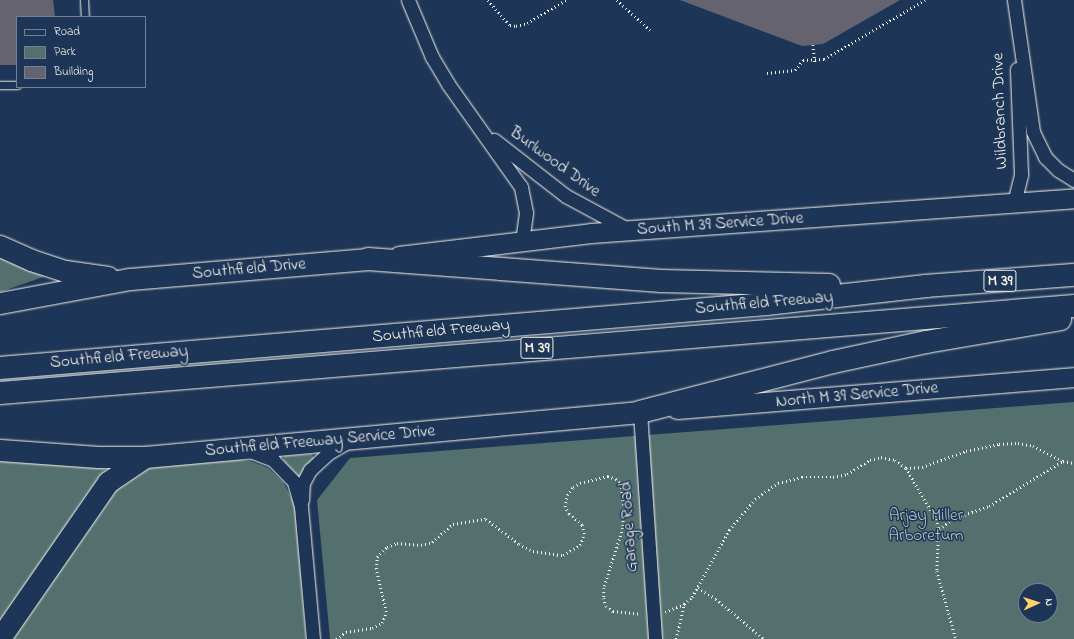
<!DOCTYPE html>
<style>
body{margin:0}
#map{position:relative;width:1074px;height:639px;overflow:hidden;background:#1d3557;font-family:"Indie Flower",sans-serif}
div>[style]{position:absolute}
.green>*{inset:0;background:#536f6e}
.building>*{inset:0;background:#666371}
.path>*{height:2.5px;margin-top:-1.25px;transform-origin:0;background:repeating-linear-gradient(90deg,#f4f1e8 0 1px,transparent 0 4px)}
.roads{filter:drop-shadow(0 0 1px #f4f1e8) drop-shadow(0 0 1px #f4f1e8)}
.service>*{height:7px;margin:-3.5px;padding:0 3.5px;transform-origin:3.5px;border-radius:3.5px;background:#1d3557}
.minor>*{height:13px;margin:-6.5px;padding:0 6.5px;transform-origin:6.5px;border-radius:6.5px;background:#1d3557}
.secondary>*{height:19px;margin:-9.5px;padding:0 9.5px;transform-origin:9.5px;border-radius:9.5px;background:#1d3557}
.primary>*{height:21px;margin:-10.5px;padding:0 10.5px;transform-origin:10.5px;border-radius:10.5px;background:#1d3557}
.motorway>*{height:22px;margin:-11px;padding:0 11px;transform-origin:11px;border-radius:11px;background:#1d3557}
span{translate:-50% -50%;white-space:nowrap;text-align:center;line-height:1.15;-webkit-text-stroke:3px #1d3557;paint-order:stroke}
.shield-label span{padding:1px 3px;background:#1d3557;border:1px solid;border-radius:3px;-webkit-text-stroke-width:0}
.shield-label{font-size:16px;color:#f4f1e8;font-weight:700}
.street-label{font-size:17px;color:#f4f1e8}
.park-label{font-size:17px;color:#bcc4bd}
.legend{position:absolute;left:16px;top:16px;width:130px;height:72px;box-sizing:border-box;background:#1d3557;border:1px solid #738091;margin:0;padding:5px 7px;list-style:none;font-size:12px;color:#f4f1e8}
.legend li{display:flex;align-items:center;gap:8px;height:20px}
.legend b{width:20px;border:1px solid #738091}
.north{position:absolute;left:1018px;top:583px;width:40px;height:40px;box-sizing:border-box;background:#1d3557;border:1px solid #738091;border-radius:50%;rotate:87deg;font-size:11px;font-weight:700;line-height:16px;text-align:center;color:#f4f1e8}
.north::after{content:'';display:block;margin:auto;width:14px;height:18px;background:#ffd166;clip-path:polygon(50% 0,100% 100%,50% 72%,0 100%)}
</style>
<div id="map">
<div class="green">
<i style="clip-path:polygon(0 252px,45px 274px,46px 276px,0 292px)"></i>
<i style="clip-path:polygon(evenodd,1074px 402px,1074px 639px,330px 639px,317px 500px,350px 458px,1074px 402px,1026px 591px,1050px 591px,1050px 615px,1026px 615px,1026px 591px)"></i>
<i style="clip-path:polygon(312px 454px,314px 458px,299px 477px,283px 460px,284px 456px)"></i>
<i style="clip-path:polygon(235px 459px,250px 461px,268px 468px,283px 482px,292px 499px,296px 512px,306px 639px,12px 639px,113px 489px,144px 466px)"></i>
<i style="clip-path:polygon(0 460px,103px 466px,106px 471px,0 630px)"></i>
</div>
<div class="building">
<i style="clip-path:polygon(0 0,53px 0,55px 17px,17px 17px,17px 65px,0 65px)"></i>
<i style="clip-path:polygon(680px 0,900px 0,823px 44px,802px 46px)"></i>
</div>
<div class="path">
<i style="left:488px;top:0;width:33px;rotate:49deg"></i>
<i style="left:510px;top:25px;width:6px;rotate:9deg"></i>
<i style="left:516px;top:26px;width:11px;rotate:-15deg"></i>
<i style="left:527px;top:23px;width:45px;rotate:-30.5deg"></i>
<i style="left:617px;top:0;width:45px;rotate:42.3deg"></i>
<i style="left:813px;top:45px;width:17px;rotate:83deg"></i>
<i style="left:767px;top:73px;width:28px;rotate:-6deg"></i>
<i style="left:795px;top:70px;width:13px;rotate:-51deg"></i>
<i style="left:803px;top:60px;width:21px;rotate:-3deg"></i>
<i style="left:824px;top:59px;width:117px;rotate:-30.3deg"></i>
<i style="left:906px;top:468px;width:59px;rotate:59.5deg"></i>
<i style="left:936px;top:519px;width:10px;rotate:73deg"></i>
<i style="left:939px;top:529px;width:42px;rotate:92.7deg"></i>
<i style="left:937px;top:571px;width:71px;rotate:74.4deg"></i>
<i style="left:939px;top:529px;width:17px;rotate:-36deg"></i>
<i style="left:953px;top:519px;width:38px;rotate:-20deg"></i>
<i style="left:989px;top:506px;width:87px;rotate:-31.3deg"></i>
<i style="left:698px;top:588px;width:21px;rotate:31deg"></i>
<i style="left:716px;top:599px;width:62px;rotate:39.8deg"></i>
<i style="left:665px;top:612px;width:21px;rotate:-23deg"></i>
<i style="left:684px;top:604px;width:11px;rotate:-41deg"></i>
<i style="left:692px;top:597px;width:77px;rotate:-61.1deg"></i>
<i style="left:729px;top:530px;width:40px;rotate:-50deg"></i>
<i style="left:755px;top:499px;width:28px;rotate:-35deg"></i>
<i style="left:778px;top:483px;width:25px;rotate:-14deg"></i>
<i style="left:802px;top:477px;width:31px"></i>
<i style="left:833px;top:477px;width:14px;rotate:-12deg"></i>
<i style="left:847px;top:474px;width:27px;rotate:-31deg"></i>
<i style="left:870px;top:460px;width:11px;rotate:-15deg"></i>
<i style="left:881px;top:457px;width:14px;rotate:12deg"></i>
<i style="left:895px;top:460px;width:14px;rotate:36deg"></i>
<i style="left:906px;top:468px;width:16px;rotate:-4deg"></i>
<i style="left:922px;top:467px;width:47px;rotate:-20deg"></i>
<i style="left:966px;top:451px;width:34px;rotate:-12deg"></i>
<i style="left:999px;top:444px;width:19px;rotate:-3deg"></i>
<i style="left:1018px;top:443px;width:15px;rotate:11deg"></i>
<i style="left:1033px;top:446px;width:34px;rotate:27deg"></i>
<i style="left:1063px;top:461px;width:11px;rotate:10deg"></i>
<i style="left:336px;top:639px;width:12px;rotate:-35deg"></i>
<i style="left:346px;top:632px;width:26px;rotate:-9deg"></i>
<i style="left:372px;top:628px;width:11px;rotate:-27deg"></i>
<i style="left:382px;top:623px;width:12px;rotate:-70deg"></i>
<i style="left:386px;top:612px;width:44px;rotate:-103.1deg"></i>
<i style="left:376px;top:569px;width:12px;rotate:-85deg"></i>
<i style="left:377px;top:557px;width:14px;rotate:-45deg"></i>
<i style="left:387px;top:547px;width:11px;rotate:-22deg"></i>
<i style="left:397px;top:543px;width:24px;rotate:5deg"></i>
<i style="left:421px;top:545px;width:11px;rotate:-15deg"></i>
<i style="left:432px;top:542px;width:28px;rotate:-41deg"></i>
<i style="left:453px;top:524px;width:33px;rotate:-9deg"></i>
<i style="left:486px;top:519px;width:41px;rotate:37.1deg"></i>
<i style="left:519px;top:544px;width:16px;rotate:27deg"></i>
<i style="left:533px;top:551px;width:30px;rotate:8deg"></i>
<i style="left:563px;top:555px;width:20px;rotate:-30deg"></i>
<i style="left:580px;top:545px;width:12px;rotate:-70deg"></i>
<i style="left:584px;top:534px;width:9px;rotate:-103deg"></i>
<i style="left:582px;top:525px;width:17px;rotate:-140deg"></i>
<i style="left:569px;top:514px;width:8px;rotate:-120deg"></i>
<i style="left:565px;top:507px;width:12px;rotate:-81deg"></i>
<i style="left:567px;top:495px;width:10px;rotate:-53deg"></i>
<i style="left:573px;top:487px;width:8px;rotate:-30deg"></i>
<i style="left:580px;top:483px;width:29px;rotate:-14deg"></i>
<i style="left:608px;top:476px;width:9px;rotate:21deg"></i>
<i style="left:616px;top:479px;width:7px;rotate:45deg"></i>
<i style="left:621px;top:484px;width:21px;rotate:82deg"></i>
<i style="left:624px;top:505px;width:23px;rotate:92deg"></i>
<i style="left:623px;top:528px;width:63px;rotate:107.6deg"></i>
<i style="left:604px;top:588px;width:10px;rotate:90deg"></i>
<i style="left:604px;top:598px;width:8px;rotate:76deg"></i>
<i style="left:606px;top:606px;width:9px;rotate:36deg"></i>
<i style="left:613px;top:611px;width:27px;rotate:6deg"></i>
<i style="left:676px;top:639px;width:35px;rotate:-77deg"></i>
</div>
<div class="roads">
<div class="service">
<i style="left:84px;top:0;width:17px;rotate:87deg"></i>
<i style="left:0;top:85px;width:17px"></i>
</div>
<div class="minor">
<i style="left:408px;top:0;width:62px;rotate:67.2deg"></i>
<i style="left:432px;top:57px;width:31px;rotate:59deg"></i>
<i style="left:448px;top:84px;width:126px;rotate:54.7deg"></i>
<i style="left:521px;top:187px;width:26px;rotate:79deg"></i>
<i style="left:526px;top:213px;width:27px;rotate:98deg"></i>
<i style="left:1014px;top:0;width:133px;rotate:81.8deg"></i>
<i style="left:1033px;top:132px;width:28px;rotate:64deg"></i>
<i style="left:1045px;top:157px;width:18px;rotate:45deg"></i>
<i style="left:1058px;top:170px;width:19px;rotate:32deg"></i>
<i style="left:494px;top:140px;width:91px;rotate:37.9deg"></i>
<i style="left:566px;top:196px;width:69px;rotate:28.4deg"></i>
<i style="left:1014px;top:203px;width:30px;rotate:-76deg"></i>
<i style="left:1021px;top:174px;width:105px;rotate:-92.2deg"></i>
<i style="left:640px;top:412px;width:227px;rotate:86.2deg"></i>
<i style="left:250px;top:451px;width:25px;rotate:21deg"></i>
<i style="left:273px;top:460px;width:30px;rotate:46deg"></i>
<i style="left:294px;top:482px;width:26px;rotate:74deg"></i>
<i style="left:301px;top:507px;width:133px;rotate:84.8deg"></i>
<i style="left:302px;top:500px;width:17px;rotate:-87deg"></i>
<i style="left:303px;top:483px;width:15px;rotate:-62deg"></i>
<i style="left:310px;top:470px;width:25px;rotate:-43deg"></i>
<i style="left:328px;top:453px;width:22px;rotate:-30deg"></i>
</div>
<div class="secondary">
<i style="left:399px;top:256px;width:193px;rotate:-6.8deg"></i>
<i style="left:591px;top:233px;width:484px;rotate:-4.1deg"></i>
<i style="left:677px;top:409px;width:398px;rotate:-4.6deg"></i>
</div>
<div class="primary">
<i style="left:0;top:246px;width:34px;rotate:24deg"></i>
<i style="left:31px;top:260px;width:36px;rotate:18deg"></i>
<i style="left:65px;top:271px;width:43px;rotate:7.9deg"></i>
<i style="left:0;top:303px;width:132px;rotate:-10.5deg"></i>
<i style="left:130px;top:279px;width:239px;rotate:-4.8deg"></i>
<i style="left:0;top:450px;width:98px;rotate:4.1deg"></i>
<i style="left:98px;top:457px;width:47px"></i>
<i style="left:145px;top:457px;width:497px;rotate:-5.2deg"></i>
<i style="left:0;top:638px;width:190px;rotate:-55.3deg"></i>
<i style="left:108px;top:482px;width:45px;rotate:-34deg"></i>
</div>
<div class="motorway">
<i style="left:368px;top:259px;width:294px;rotate:4.3deg"></i>
<i style="left:661px;top:281px;width:168px;rotate:1.4deg"></i>
<i style="left:0;top:368px;width:769px;rotate:-4.78deg"></i>
<i style="left:766px;top:304px;width:161px;rotate:-6.4deg"></i>
<i style="left:926px;top:286px;width:148px;rotate:-4.3deg"></i>
<i style="left:0;top:393px;width:1078px;rotate:-4.63deg"></i>
<i style="left:640px;top:412px;width:199px;rotate:-14.5deg"></i>
<i style="left:833px;top:362px;width:95px;rotate:-12.1deg"></i>
<i style="left:926px;top:342px;width:136px;rotate:-9.7deg"></i>
</div>
</div>
<div class="shield-label">
<span style="left:1000px;top:281px">M 39</span>
<span style="left:537px;top:348px">M 39</span>
</div>
<div class="street-label">
<span style="left:1000px;top:111px;rotate:-92deg">Wildbranch Drive</span>
<span style="left:555px;top:162px;rotate:36deg">Burlwood Drive</span>
<span style="left:720px;top:224px;rotate:-4deg">South M 39 Service Drive</span>
<span style="left:249px;top:269px;rotate:-5deg">Southfield Drive</span>
<span style="left:764px;top:303px;rotate:-5deg">Southfield Freeway</span>
<span style="left:441px;top:331px;rotate:-5deg">Southfield Freeway</span>
<span style="left:119px;top:357px;rotate:-5deg">Southfield Freeway</span>
<span style="left:857px;top:395px;rotate:-5deg">North M 39 Service Drive</span>
<span style="left:320px;top:441px;rotate:-5deg">Southfield Freeway Service Drive</span>
<span style="left:629px;top:527px;rotate:-94deg">Garage Road</span>
</div>
<div class="park-label">
<span style="left:926px;top:526px">Arjay Miller<br>Arboretum</span>
</div>
<ul class="legend">
<li><b style="height:5px;background:#1d3557"></b>Road</li>
<li><b style="height:11px;background:#536f6e"></b>Park</li>
<li><b style="height:11px;background:#666371"></b>Building</li>
</ul>
<div class="north">N</div>
</div>
